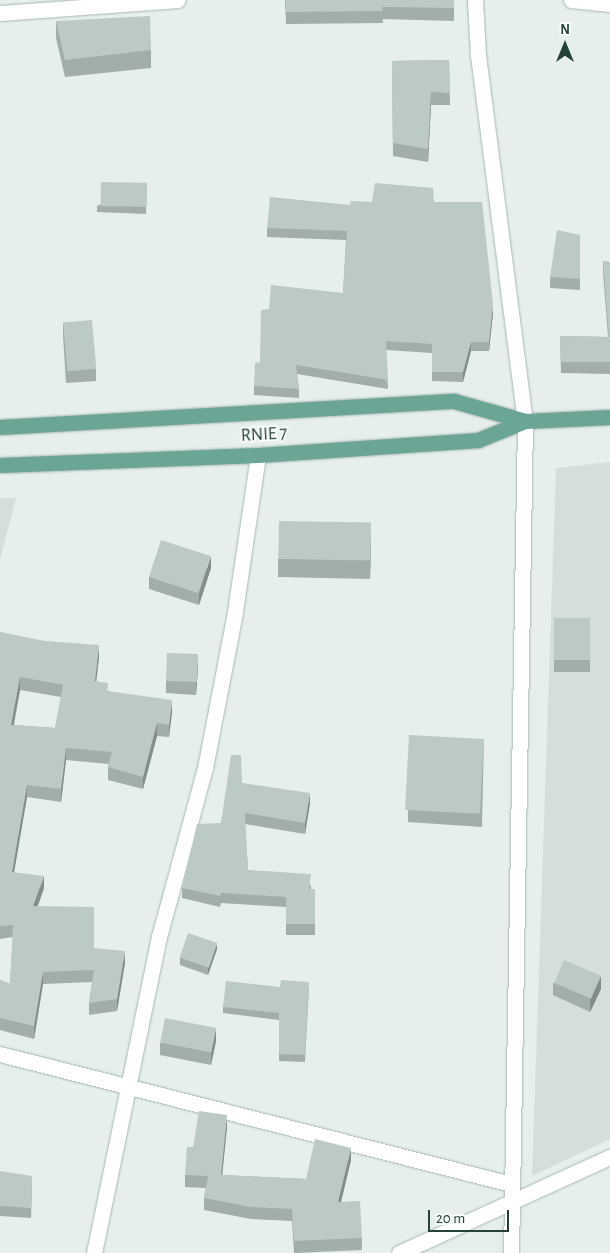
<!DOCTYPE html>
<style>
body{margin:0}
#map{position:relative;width:610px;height:1253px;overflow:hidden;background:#e6efeb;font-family:"Alegreya Sans",sans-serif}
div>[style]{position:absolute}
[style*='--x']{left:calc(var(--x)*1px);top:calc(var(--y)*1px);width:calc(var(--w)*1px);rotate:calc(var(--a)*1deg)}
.built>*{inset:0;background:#d4dfda}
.roads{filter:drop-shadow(0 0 1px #a8b8b2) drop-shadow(0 0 1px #a8b8b2)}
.street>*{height:15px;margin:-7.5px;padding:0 7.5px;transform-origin:7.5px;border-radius:7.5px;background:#fff}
.primary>*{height:15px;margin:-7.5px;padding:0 7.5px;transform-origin:7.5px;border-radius:7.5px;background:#6aa596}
.wall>*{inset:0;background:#a1aea9;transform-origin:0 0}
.shaded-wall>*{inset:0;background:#838d89}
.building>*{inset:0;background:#bbcac4;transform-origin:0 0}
span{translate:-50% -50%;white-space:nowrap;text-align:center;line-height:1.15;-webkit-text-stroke:4px #f7fbf9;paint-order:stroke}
.street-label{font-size:18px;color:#24423a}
.north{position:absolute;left:540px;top:20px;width:50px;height:50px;-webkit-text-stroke:4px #f7fbf9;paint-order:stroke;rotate:0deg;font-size:14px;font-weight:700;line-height:20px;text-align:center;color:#24423a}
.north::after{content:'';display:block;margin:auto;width:18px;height:22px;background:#24423a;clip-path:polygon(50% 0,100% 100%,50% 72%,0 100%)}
.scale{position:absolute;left:428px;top:1210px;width:81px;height:22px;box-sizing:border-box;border:2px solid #24423a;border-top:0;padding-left:6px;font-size:15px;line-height:18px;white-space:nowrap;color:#24423a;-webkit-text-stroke:4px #f7fbf9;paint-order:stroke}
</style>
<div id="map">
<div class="built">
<i style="clip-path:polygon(610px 462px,610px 1139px,532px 1176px,556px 468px)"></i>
<i style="clip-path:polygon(0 498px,16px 498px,0 560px)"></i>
</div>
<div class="roads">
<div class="street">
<i style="--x:475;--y:0;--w:55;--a:86.9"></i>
<i style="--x:478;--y:55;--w:369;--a:82.7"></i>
<i style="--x:525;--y:421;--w:832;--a:90.96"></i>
<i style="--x:571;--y:0;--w:39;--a:6"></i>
<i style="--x:0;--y:13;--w:178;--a:-4.2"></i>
<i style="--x:0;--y:1054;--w:527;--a:14.27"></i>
<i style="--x:94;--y:1253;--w:323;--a:-78.4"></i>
<i style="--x:159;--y:937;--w:175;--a:-74.8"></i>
<i style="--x:205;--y:768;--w:153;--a:-79.1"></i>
<i style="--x:234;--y:618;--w:165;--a:-81.6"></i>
<i style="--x:399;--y:1253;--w:232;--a:-24.5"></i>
</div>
<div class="primary">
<i style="--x:0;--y:427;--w:455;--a:-3.3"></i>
<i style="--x:454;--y:401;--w:74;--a:15.7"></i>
<i style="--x:525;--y:421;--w:85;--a:-2.7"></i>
<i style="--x:0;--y:465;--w:258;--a:-2.2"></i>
<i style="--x:258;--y:455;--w:221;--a:-3.9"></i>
<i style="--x:478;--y:440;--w:51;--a:-22"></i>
</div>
</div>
<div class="wall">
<i style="clip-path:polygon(285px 0,454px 0,454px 21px,383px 19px,383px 23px,286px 24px)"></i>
<i style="clip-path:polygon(56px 21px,151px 50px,151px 68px,65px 77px,56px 38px)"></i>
<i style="clip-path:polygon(449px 60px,450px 105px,431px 105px,428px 162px,393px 156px,392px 61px)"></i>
<i style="clip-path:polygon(147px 183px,146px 214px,97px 212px,97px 206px)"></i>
<i style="clip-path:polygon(372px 202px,434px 202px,493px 313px,489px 351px,471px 351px,463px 382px,432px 381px,432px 353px,386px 350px,388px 389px,297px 374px,299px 389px,299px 398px,254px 395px,254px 386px,260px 362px,269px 309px,343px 293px,346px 240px,267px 237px,267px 228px,350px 205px)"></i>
<i style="clip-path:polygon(580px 235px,580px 290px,550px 288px,550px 277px)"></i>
<i style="clip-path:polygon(603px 261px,610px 262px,610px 374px,561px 373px,560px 336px,608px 337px,603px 272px)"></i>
<i style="clip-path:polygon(63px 322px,96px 369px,96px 381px,66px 383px,63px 335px)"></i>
<i style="clip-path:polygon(371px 541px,370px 579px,278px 577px,278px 559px)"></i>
<i style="clip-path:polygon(211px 568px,199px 605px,149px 589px,149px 577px)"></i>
<i style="left:554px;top:618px;width:36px;height:54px"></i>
<i style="clip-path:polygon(evenodd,0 632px,99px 657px,96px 681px,108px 691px,172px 712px,169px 737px,157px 736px,143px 789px,108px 780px,108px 767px,109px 764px,66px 760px,61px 802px,27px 797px,14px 872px,44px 888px,38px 906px,94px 948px,125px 963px,117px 1011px,89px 1015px,89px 1003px,92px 982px,43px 984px,34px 1039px,0 1030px,0 980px,10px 984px,13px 937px,0 939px,0 632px,20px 690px,61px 697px,55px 728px,14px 725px,20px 690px)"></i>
<i style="clip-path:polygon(198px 667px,196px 695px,166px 693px,166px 681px)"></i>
<i style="clip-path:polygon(484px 739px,482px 827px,408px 822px,408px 810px)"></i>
<i style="clip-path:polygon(242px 783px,310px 803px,305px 834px,245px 824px,248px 870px,311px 885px,311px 889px,315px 889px,315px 935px,286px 935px,286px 907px,221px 903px,220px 907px,182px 898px,182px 888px,221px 823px)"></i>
<i style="clip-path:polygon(217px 949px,208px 975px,180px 965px,180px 958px)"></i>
<i style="clip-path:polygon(553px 983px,601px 989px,590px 1012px,553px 995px)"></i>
<i style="clip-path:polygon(280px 987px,309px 988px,305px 1062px,279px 1061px,279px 1020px,223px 1013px,223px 1007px)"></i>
<i style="clip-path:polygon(216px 1041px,211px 1065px,160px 1055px,160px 1043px)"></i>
<i style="clip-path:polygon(227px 1127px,222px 1175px,306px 1179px,351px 1160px,341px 1202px,362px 1238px,362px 1250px,294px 1253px,292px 1221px,251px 1219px,204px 1210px,204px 1198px,206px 1188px,185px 1187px,185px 1175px,193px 1147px)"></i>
<i style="clip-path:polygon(0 1171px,32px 1186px,31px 1218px,0 1216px)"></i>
</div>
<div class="shaded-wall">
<i style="clip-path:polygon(431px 92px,431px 105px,428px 162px,428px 149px)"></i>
<i style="clip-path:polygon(493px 304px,493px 313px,489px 351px,489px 342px)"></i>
<i style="clip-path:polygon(471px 342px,471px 351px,463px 382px,463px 372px)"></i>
<i style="clip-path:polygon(371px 523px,371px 541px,370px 579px,370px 561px)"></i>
<i style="clip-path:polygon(211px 556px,211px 568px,199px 605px,199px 593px)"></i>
<i style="clip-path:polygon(99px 645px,99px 657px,95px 693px,95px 681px)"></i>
<i style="clip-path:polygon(198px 654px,198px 667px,196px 695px,196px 682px)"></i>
<i style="clip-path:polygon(20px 677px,20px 690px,11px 737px,11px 725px)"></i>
<i style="clip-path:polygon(172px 700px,172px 712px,169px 737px,169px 725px)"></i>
<i style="clip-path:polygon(157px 723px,157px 736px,143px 789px,143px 777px)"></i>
<i style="clip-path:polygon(66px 748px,66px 760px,61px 802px,61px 789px)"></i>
<i style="clip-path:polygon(27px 785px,27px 797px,12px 884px,12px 872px)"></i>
<i style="clip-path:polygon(310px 793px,310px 803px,305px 834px,305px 823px)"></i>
<i style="clip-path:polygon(44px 876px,44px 888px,33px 918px,33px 906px)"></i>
<i style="clip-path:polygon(217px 943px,217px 949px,208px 975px,208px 968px)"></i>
<i style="clip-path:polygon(125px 951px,125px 963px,117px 1011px,117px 999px)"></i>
<i style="clip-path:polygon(43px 972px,43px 984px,34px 1039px,34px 1026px)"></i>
<i style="clip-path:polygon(601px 976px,601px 989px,590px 1012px,590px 999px)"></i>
<i style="clip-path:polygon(216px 1028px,216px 1041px,211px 1065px,211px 1053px)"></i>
<i style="clip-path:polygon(227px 1115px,227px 1127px,221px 1187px,221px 1175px)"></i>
<i style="clip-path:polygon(351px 1148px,351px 1160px,338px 1214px,338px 1202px)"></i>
</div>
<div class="building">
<i style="clip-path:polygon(286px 0,454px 0,454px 8px,382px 7px,383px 11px,286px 12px)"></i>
<i style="clip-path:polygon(150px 16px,151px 50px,65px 60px,56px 21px)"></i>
<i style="clip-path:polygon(449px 60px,450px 93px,431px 92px,428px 149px,393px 143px,392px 61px)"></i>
<i style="left:101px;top:182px;width:46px;height:24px;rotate:1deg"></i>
<i style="clip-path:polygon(375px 183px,433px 188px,434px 202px,482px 202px,493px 304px,489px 342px,471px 342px,463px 372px,432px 372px,432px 344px,386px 341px,388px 380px,296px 365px,299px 389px,254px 386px,255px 363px,260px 362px,261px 310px,269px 309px,271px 285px,343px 293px,347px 231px,267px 228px,270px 197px,350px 205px,351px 201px,372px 202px)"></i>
<i style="clip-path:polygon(557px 230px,580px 235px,580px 279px,550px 277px)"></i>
<i style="clip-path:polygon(603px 261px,610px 262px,610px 362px,561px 362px,560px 336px,609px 337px)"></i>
<i style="left:92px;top:320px;width:49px;height:29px;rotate:85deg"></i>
<i style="left:279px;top:521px;width:92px;height:38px;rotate:1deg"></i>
<i style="left:161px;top:540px;width:52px;height:39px;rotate:18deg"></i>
<i style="left:554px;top:618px;width:36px;height:42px"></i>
<i style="clip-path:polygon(evenodd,0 632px,45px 641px,99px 645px,95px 681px,108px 683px,107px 691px,172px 700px,169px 725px,157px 723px,143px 777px,108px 767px,112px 752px,66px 748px,61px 789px,27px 785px,12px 872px,44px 876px,33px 906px,94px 907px,94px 948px,125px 951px,117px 999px,89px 1003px,94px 970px,43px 972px,34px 1026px,0 1018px,0 980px,10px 984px,13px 925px,0 926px,0 632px,20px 677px,63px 685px,55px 728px,11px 725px,20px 677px)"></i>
<i style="left:167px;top:653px;width:31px;height:28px;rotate:2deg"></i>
<i style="left:409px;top:735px;width:75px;height:75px;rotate:3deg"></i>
<i style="clip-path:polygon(231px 755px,241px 755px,242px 783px,310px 793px,305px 823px,245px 813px,248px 870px,311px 874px,309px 889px,315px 889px,315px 924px,286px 924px,286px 897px,221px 893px,220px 896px,182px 888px,197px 824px,221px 823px)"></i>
<i style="left:188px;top:933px;width:31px;height:26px;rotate:19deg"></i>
<i style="left:564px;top:960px;width:40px;height:25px;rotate:23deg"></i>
<i style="clip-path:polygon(281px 980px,309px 982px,305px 1055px,279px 1054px,279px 1013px,223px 1007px,226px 981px,280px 987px)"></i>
<i style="left:165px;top:1018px;width:52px;height:25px;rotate:11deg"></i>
<i style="clip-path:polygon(199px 1111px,227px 1115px,221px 1175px,306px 1179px,315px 1139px,351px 1148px,338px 1202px,360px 1201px,362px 1238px,294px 1241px,292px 1209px,251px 1207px,204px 1198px,208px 1176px,185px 1175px,187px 1147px,193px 1147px)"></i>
<i style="clip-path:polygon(0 1171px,32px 1176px,31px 1208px,0 1206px)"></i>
</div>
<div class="street-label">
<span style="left:264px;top:435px;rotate:-3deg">RNIE 7</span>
</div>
<div class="north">N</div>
<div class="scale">20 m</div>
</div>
